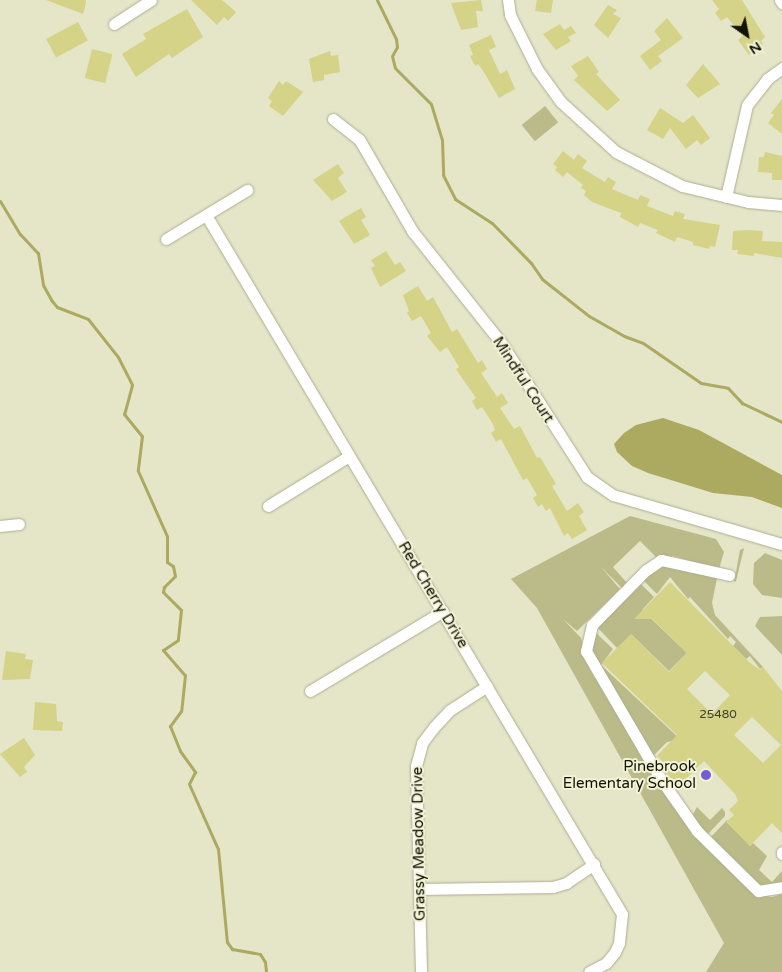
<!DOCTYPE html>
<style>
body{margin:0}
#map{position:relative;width:782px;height:972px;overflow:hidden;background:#e5e5c8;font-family:"Varela Round",sans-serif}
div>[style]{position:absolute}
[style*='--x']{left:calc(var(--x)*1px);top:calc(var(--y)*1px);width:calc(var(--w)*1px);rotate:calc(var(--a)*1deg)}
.green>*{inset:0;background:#bbbb89;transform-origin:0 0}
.water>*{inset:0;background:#acaa60}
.stream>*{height:3px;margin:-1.5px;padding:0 1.5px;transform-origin:1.5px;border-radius:1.5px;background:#acaa60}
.building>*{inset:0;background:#d4d388;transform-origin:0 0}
.roads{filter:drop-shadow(0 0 1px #acad91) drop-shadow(0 0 1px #acad91)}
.minor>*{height:11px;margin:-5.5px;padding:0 5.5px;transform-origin:5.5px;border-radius:5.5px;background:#fff}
.dots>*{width:14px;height:14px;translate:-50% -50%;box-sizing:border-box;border:2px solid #f2f3d5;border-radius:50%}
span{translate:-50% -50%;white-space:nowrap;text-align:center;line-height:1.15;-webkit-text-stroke:4px #f2f3d5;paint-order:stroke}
.number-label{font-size:12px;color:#424228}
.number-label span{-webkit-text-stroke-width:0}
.street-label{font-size:15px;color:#121208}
.poi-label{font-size:15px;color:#121208}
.right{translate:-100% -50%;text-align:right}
.north{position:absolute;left:722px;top:10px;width:50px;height:50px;-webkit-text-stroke:4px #f2f3d5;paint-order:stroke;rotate:147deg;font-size:14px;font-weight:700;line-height:20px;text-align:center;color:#121208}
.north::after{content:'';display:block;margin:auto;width:18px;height:22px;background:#121208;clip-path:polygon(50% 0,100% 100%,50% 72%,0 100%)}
</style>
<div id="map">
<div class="green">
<i style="left:545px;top:106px;width:21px;height:30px;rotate:51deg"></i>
<i style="clip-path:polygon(630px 516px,716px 539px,724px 552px,719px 569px,673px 556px,657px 558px,640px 541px,613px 567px,627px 583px,622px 588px,601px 567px,620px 589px,577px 631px,563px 619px,581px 638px,590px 670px,692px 834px,753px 894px,772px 897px,782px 894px,782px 972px,706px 972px,724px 943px,537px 608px,511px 579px)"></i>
<i style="clip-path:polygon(744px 548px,736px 581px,734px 582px,740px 550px)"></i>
<i style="clip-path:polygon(765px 553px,782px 560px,782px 598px,762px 595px,753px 584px,754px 563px)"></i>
<i style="clip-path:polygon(662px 566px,717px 578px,712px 603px,715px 615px,763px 667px,760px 669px,750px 656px,746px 659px,733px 646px,736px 642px,730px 636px,728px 639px,690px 597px,688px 599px,670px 577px,657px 594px,643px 580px)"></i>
<i style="clip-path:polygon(640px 583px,654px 597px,642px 610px,687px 653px,669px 671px,632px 635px,617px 648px,597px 627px)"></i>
<i style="clip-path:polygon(782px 616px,782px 655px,755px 626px,760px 617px)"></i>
<i style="clip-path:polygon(594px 631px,613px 649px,601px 665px,681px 740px,667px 742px,653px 756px,591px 649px)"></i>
<i style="clip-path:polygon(697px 807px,710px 820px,722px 808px,725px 812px,725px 816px,707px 835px,691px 818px)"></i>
<i style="clip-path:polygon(727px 820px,750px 846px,753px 843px,767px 856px,759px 870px,772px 882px,782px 871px,782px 884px,762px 889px,709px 839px)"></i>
</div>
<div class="water">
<i style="clip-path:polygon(663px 418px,699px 430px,782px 475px,782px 508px,752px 497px,713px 493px,648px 473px,632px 466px,617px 452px,614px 444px,624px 433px,636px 425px)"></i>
</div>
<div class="stream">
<i style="--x:377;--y:0;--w:43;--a:64"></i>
<i style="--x:396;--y:39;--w:8;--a:83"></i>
<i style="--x:397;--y:47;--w:10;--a:119"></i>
<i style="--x:392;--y:56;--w:12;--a:76"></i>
<i style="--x:395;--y:68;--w:51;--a:45"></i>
<i style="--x:431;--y:104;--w:38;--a:73"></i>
<i style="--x:442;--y:140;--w:35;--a:88"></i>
<i style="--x:443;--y:175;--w:27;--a:63"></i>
<i style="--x:455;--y:199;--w:44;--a:33"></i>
<i style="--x:492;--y:223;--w:56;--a:45.7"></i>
<i style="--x:531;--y:263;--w:19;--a:55"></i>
<i style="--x:542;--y:279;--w:60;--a:38.2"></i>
<i style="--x:589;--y:316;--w:40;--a:29.7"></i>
<i style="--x:624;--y:336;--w:20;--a:20"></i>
<i style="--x:643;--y:343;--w:70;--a:34.6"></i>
<i style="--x:701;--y:383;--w:27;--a:10"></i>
<i style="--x:728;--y:388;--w:21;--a:47"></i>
<i style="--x:742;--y:403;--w:44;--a:25.4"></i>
<i style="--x:0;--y:201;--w:39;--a:59"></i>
<i style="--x:20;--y:234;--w:26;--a:47"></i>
<i style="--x:38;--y:253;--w:32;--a:81"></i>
<i style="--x:43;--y:285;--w:18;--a:61"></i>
<i style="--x:52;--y:301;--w:8;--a:50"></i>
<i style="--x:57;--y:307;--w:33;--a:21"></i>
<i style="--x:88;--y:319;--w:48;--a:51.7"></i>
<i style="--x:118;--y:357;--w:31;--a:63"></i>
<i style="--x:132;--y:385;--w:30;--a:105"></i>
<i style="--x:124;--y:414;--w:28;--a:51"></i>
<i style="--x:142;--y:436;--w:35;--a:97"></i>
<i style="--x:138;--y:471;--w:71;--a:66"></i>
<i style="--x:167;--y:536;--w:26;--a:90"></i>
<i style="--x:167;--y:562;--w:7;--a:34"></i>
<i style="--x:173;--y:566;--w:10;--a:79"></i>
<i style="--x:175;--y:576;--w:16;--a:135"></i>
<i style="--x:164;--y:587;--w:5;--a:101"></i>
<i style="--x:163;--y:592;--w:25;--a:45"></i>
<i style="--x:181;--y:610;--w:30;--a:96"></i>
<i style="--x:178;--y:640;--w:18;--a:146"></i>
<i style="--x:163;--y:650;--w:33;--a:49"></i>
<i style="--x:185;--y:675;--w:36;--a:96"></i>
<i style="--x:181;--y:711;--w:19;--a:126"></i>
<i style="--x:170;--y:726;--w:27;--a:68"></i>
<i style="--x:180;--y:751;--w:26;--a:54"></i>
<i style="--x:195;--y:772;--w:13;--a:117"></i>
<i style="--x:189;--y:784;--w:71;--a:66"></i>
<i style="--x:218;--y:849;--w:93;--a:84.5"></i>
<i style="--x:227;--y:942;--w:9;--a:54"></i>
<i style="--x:232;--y:949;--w:28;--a:10"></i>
<i style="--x:260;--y:954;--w:9;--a:58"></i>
<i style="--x:265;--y:962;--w:10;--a:84"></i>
</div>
<div class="building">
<i style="clip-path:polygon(46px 0,86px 0,86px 3px,83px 14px)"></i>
<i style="clip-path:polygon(191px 0,222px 0,236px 12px,228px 21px,224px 17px,217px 25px)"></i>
<i style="clip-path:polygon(481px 0,483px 11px,476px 11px,478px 27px,461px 30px,451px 3px)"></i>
<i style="clip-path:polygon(537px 0,553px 0,551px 13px,535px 11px)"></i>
<i style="clip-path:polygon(712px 0,742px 0,765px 37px,761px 41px,763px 44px,749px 55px,738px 40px,743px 36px,727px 17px,721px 21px,715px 13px,719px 9px)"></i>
<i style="clip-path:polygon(608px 5px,617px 10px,613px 14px,621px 18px,608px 38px,594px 25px)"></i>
<i style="clip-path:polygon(187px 9px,203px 37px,172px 58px,169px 54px,136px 77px,122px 54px,146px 39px,143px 34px)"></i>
<i style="clip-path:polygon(667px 18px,683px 38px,658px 56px,662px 61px,650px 70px,640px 56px,661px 40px,654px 31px)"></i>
<i style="left:78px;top:22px;width:21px;height:36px;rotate:62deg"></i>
<i style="clip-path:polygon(560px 24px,564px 30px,571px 26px,576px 33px,568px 37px,571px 41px,556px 50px,543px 34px)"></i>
<i style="clip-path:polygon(491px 35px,496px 47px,489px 50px,500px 74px,507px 70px,515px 89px,499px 98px,482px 69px,478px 64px,475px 66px,470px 56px,473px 55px,469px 45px)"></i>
<i style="left:92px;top:49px;width:21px;height:30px;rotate:14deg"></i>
<i style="clip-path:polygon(330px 51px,331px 56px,338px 55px,340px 72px,324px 75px,324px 80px,313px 82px,309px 59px)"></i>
<i style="clip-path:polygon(588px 56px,599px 72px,596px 74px,620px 100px,607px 111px,574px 80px,578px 76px,571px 66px)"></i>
<i style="clip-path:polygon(703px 64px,720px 84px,698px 98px,686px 85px)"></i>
<i style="clip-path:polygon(279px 81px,283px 85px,286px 81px,303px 92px,283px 116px,269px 106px,272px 101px,268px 98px)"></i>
<i style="clip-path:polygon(782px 99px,782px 134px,768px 123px,774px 115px,771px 113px)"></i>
<i style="clip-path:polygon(660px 108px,683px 123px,693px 115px,710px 138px,701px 145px,697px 140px,686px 149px,670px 128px,663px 139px,647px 130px)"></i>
<i style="clip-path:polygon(563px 151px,574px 160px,578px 154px,587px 161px,582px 168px,605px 182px,608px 177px,616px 182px,612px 189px,638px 200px,640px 195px,650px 199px,647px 206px,673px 216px,675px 211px,685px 214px,683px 219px,720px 225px,715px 247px,710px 246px,709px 249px,693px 245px,693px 242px,677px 237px,675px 242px,656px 233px,658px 230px,640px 223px,638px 227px,620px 217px,621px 213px,592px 202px,584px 195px,586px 191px,581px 188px,583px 185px,567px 172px,563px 177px,555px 170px,557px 167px,553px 164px)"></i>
<i style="clip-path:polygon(765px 152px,782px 156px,782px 180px,772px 180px,772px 173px,758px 172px,759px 157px,764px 157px)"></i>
<i style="clip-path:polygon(338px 164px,344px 173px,338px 178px,347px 192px,332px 201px,313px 180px)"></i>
<i style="clip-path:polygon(361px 208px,366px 217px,361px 220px,370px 235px,354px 244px,339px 221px)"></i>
<i style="clip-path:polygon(749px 230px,763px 231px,762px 241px,782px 242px,782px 258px,754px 253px,754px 256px,737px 254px,738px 250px,732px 250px,733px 231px)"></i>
<i style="clip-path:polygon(386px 251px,395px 265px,400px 262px,406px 271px,380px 287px,371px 268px,375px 266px,371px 260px)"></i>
<i style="clip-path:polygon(418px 286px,427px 301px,433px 297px,452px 332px,457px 329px,478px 363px,482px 360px,487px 369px,481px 373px,497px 397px,502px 393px,508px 403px,500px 408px,514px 429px,520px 426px,537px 458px,540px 457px,556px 484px,552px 486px,567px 511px,578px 503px,584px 512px,579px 516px,587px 530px,572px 539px,568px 533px,564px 536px,550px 508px,546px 511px,542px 504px,538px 507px,533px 498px,537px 495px,527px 478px,523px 480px,501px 439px,496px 442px,491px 433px,495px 430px,493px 424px,482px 407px,477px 410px,472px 401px,476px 398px,456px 369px,459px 367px,447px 347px,440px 352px,427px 336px,431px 333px,421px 316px,412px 321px,407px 313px,409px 311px,403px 295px)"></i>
<i style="clip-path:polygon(evenodd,670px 582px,749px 662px,760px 670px,763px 667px,782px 691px,782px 833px,772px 823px,750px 846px,726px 822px,734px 815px,729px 810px,738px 801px,735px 794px,704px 761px,677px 787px,665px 771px,668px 767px,657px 756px,677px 735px,602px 663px,631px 634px,669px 672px,687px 653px,652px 619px,634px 619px,670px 582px,705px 671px,730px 695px,712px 714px,687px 689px,705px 671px,670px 582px,752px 717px,781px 745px,763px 763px,734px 735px,752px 717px)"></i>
<i style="clip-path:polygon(6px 651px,26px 654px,25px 659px,33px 660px,30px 679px,2px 680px)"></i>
<i style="clip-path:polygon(35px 702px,56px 704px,57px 721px,63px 722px,62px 731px,33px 730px)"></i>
<i style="clip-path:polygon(24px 738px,35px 755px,24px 767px,27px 772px,20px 777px,0 754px)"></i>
</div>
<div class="roads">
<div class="minor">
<i style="--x:508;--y:0;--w:15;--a:82"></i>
<i style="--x:510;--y:15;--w:60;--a:63.4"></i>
<i style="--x:537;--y:69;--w:41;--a:54"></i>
<i style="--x:561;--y:102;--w:74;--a:42.3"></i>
<i style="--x:616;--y:152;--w:74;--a:27.3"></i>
<i style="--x:682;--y:186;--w:68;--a:13.6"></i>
<i style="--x:748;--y:202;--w:34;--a:5"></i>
<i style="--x:780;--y:0;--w:4;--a:56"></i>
<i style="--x:114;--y:24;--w:44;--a:-33"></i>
<i style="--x:333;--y:119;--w:33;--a:38"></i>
<i style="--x:359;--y:139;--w:108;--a:59.9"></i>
<i style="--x:413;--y:232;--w:143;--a:51.5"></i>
<i style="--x:502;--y:344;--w:158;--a:57.4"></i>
<i style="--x:587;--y:477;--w:32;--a:35"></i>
<i style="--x:613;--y:495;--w:176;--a:16.2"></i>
<i style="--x:726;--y:197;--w:94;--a:-77.1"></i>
<i style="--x:747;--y:105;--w:33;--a:-52"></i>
<i style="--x:767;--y:79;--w:19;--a:-36"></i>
<i style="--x:206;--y:215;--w:813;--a:59.24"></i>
<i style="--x:622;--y:914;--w:29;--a:96"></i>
<i style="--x:619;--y:943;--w:10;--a:114"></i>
<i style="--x:615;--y:952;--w:14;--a:129"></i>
<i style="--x:606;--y:963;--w:19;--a:152"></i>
<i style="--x:166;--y:239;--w:95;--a:-31.2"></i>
<i style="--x:268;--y:506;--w:95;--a:-31.7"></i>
<i style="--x:0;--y:526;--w:19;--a:-6"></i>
<i style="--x:729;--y:575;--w:70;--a:-167.6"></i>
<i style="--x:661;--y:560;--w:18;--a:146"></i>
<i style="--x:646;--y:570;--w:77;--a:134.5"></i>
<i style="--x:592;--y:625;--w:27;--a:103"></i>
<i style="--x:586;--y:651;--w:151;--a:59.7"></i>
<i style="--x:662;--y:781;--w:61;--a:55"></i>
<i style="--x:697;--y:831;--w:86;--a:44.5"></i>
<i style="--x:758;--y:891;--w:24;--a:-9"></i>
<i style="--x:310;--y:691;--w:155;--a:-31"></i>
<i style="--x:782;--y:852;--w:2;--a:90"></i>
<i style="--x:419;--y:889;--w:134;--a:-0.9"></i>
<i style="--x:553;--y:887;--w:14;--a:-17"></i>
<i style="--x:566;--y:883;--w:34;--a:-34"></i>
<i style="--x:421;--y:972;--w:206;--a:-91.4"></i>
<i style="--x:416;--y:766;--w:24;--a:-75"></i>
<i style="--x:422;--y:743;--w:20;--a:-53"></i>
<i style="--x:434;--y:727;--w:23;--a:-47"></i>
<i style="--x:450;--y:710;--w:44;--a:-33"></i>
</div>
</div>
<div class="dots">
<i style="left:706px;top:775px;background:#735dd7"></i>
</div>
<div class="number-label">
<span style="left:718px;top:715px">25480</span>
</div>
<div class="street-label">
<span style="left:523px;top:380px;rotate:57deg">Mindful Court</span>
<span style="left:433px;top:595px;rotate:59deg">Red Cherry Drive</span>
<span style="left:419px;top:844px;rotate:-91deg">Grassy Meadow Drive</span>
</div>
<div class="poi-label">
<span class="right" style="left:696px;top:775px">Pinebrook<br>Elementary School</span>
</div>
<div class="north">N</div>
</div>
